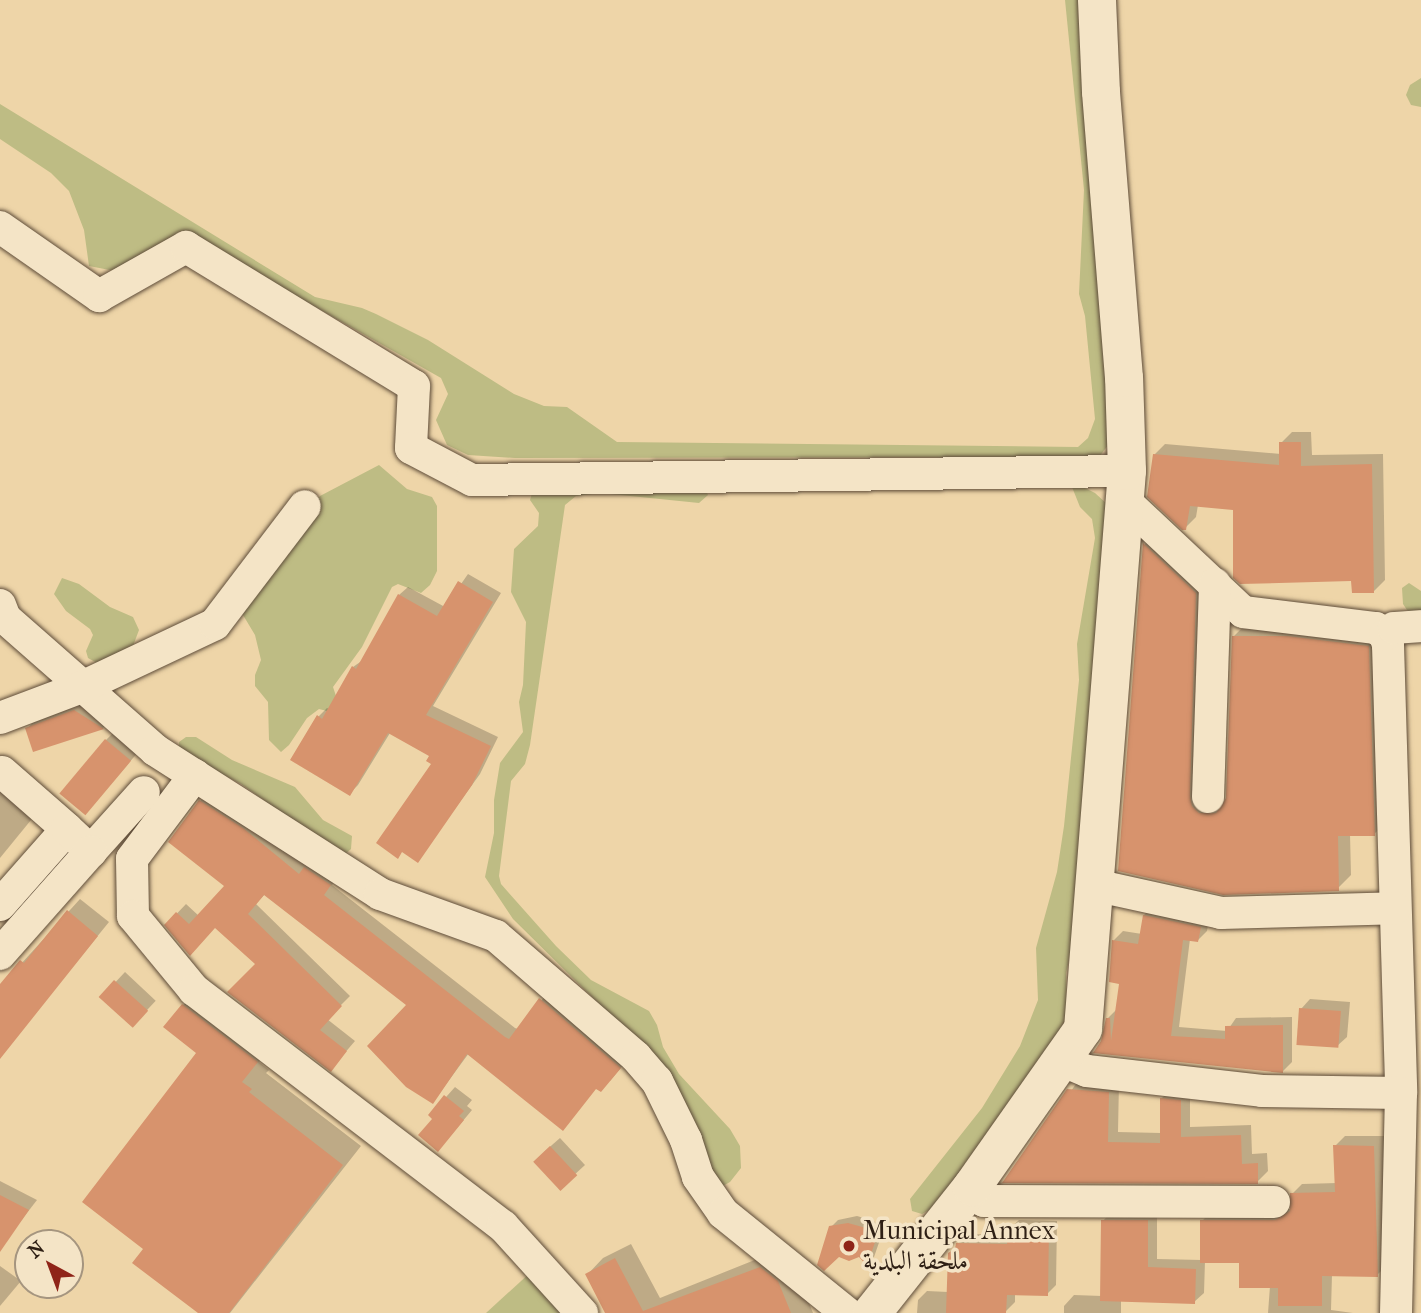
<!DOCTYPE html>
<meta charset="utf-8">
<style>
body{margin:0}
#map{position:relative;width:1421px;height:1313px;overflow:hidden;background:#eed5a8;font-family:"IM FELL French Canon",Amiri,serif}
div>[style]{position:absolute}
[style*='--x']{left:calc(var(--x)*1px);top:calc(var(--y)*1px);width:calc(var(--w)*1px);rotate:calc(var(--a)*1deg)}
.green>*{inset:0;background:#bebc84}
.shadow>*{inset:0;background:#0003;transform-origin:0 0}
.building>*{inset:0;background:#d7936d;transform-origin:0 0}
.roads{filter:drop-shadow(0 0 2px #5e4c39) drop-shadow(0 0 2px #5e4c39)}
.street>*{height:32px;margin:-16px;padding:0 16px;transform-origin:16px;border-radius:16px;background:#f4e4c6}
.secondary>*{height:38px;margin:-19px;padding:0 19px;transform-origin:19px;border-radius:19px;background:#f4e4c6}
.dots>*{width:19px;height:19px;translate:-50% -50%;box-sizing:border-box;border:4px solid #f4e4c6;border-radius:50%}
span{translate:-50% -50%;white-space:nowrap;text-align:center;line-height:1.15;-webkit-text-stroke:7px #f4e4c6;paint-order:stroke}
.poi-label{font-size:26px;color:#2e1f14}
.left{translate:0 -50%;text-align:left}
.north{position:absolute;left:14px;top:1229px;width:70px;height:70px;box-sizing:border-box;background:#f4e4c6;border:2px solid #a5957f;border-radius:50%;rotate:319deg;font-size:19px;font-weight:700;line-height:28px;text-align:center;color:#2e1f14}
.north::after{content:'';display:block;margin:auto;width:24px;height:32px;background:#8f2418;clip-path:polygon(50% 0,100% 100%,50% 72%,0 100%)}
</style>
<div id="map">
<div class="green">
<i style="clip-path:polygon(1065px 0,1083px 0,1112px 440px,1099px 457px,515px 458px,468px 455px,447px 445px,436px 420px,448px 394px,441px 378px,190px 236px,120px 272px,89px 266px,84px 230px,69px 191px,51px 173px,0 139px,0 104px,315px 297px,362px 308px,376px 314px,428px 340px,514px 394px,544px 406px,567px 407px,617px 442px,1078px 447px,1088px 438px,1095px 419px,1085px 316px,1079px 294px,1084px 190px)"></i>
<i style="clip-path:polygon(1421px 78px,1421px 107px,1411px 105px,1406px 95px,1410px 85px)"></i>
<i style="clip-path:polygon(379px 465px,407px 489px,432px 497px,437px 506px,437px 571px,430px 585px,421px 593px,398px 584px,392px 587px,362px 647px,333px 687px,339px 705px,331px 712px,319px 709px,307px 718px,289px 745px,281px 752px,269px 740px,268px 702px,255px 686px,255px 675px,261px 660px,255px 635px,240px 610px,320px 496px)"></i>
<i style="clip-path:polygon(1079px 485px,1095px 493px,1107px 504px,1072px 948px,1066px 973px,1067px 1016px,1063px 1037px,966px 1162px,938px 1205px,922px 1214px,912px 1211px,910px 1199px,982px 1108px,1020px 1046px,1038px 1000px,1036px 948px,1057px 872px,1064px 826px,1079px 680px,1077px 644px,1095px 538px,1092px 519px,1080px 507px,1072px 487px)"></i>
<i style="clip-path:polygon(704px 486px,708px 495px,699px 503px,601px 493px,576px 496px,565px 505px,530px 745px,525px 764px,511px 781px,499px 876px,501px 884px,556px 946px,591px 980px,649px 1011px,657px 1025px,663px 1047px,679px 1074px,730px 1129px,740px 1146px,741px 1168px,730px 1182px,719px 1188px,693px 1118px,666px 1070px,513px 919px,485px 877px,494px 833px,494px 800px,500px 763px,523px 732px,519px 702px,523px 685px,526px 622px,511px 592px,514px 549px,538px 526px,539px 513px,530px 500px,533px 490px)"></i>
<i style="clip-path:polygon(62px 578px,79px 584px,110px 607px,133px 617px,139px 630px,130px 654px,97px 663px,88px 658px,86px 651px,93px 635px,90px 629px,66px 611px,54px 594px)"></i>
<i style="clip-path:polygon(1409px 583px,1421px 591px,1421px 616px,1407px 610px,1403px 604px,1402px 588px)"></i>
<i style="clip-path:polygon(186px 737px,196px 737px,232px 760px,295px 787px,323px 820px,352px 836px,351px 849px,343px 856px,241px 784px,179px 752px,179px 742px)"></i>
<i style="clip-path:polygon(532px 1271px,570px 1313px,486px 1313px)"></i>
</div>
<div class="shadow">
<i style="clip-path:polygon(1292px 432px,1311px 432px,1312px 455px,1383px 454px,1385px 580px,1374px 591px,1234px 509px,1198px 505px,1196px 517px,1185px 528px,1154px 455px,1165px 444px,1281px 454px,1281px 443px)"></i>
<i style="clip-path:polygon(1157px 532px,1208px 580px,1212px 801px,1226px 801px,1233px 637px,1246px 624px,1381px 634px,1387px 822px,1374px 834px,1350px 834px,1351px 875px,1339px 887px,1120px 870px,1145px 544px)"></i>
<i style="clip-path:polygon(468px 574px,501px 593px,433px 706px,498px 737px,480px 774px,417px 861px,434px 763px,431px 755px,390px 733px,358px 785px,349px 794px,318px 717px,327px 708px,330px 710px,353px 667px,363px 660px,399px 595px,408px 587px,445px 607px)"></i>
<i style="clip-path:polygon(85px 701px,112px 719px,103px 728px,34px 750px,27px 729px,36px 719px)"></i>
<i style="clip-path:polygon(115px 731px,139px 751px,94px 804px,106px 740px)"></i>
<i style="clip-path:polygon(0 777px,40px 809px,0 858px)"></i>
<i style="clip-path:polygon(210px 792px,339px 875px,332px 885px,515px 1028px,518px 1029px,550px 990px,629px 1058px,610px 1081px,469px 1053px,433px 1102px,408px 1005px,265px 894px,256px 904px,350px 996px,327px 1019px,355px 1041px,331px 1069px,257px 964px,215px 926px,166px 925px,186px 904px,199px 916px,226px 886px,200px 801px)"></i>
<i style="clip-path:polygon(80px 899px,109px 922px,2px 1054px,0 987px)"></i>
<i style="clip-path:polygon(1153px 906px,1209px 919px,1207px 931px,1198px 940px,1190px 939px,1179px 1027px,1227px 1031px,1236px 1018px,1292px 1017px,1292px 1062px,1283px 1071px,1103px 1042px,1107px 1019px,1117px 1009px,1121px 982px,1114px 940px,1123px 931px,1142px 934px,1144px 915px)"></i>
<i style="left:125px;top:972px;width:42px;height:35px;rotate:43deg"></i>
<i style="clip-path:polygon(202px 987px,275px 1043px,259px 1062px,269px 1070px,266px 1073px,361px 1146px,230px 1313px,200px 1313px,145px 1248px,199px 1053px,183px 1005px)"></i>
<i style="clip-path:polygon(1310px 999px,1350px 1002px,1347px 1037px,1337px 1046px,1301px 1009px)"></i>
<i style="clip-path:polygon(1079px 1080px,1119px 1082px,1118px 1132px,1161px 1133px,1161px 1099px,1172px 1088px,1190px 1090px,1190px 1127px,1251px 1125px,1252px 1154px,1267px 1153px,1268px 1171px,1257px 1182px,1005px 1181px)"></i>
<i style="clip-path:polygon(455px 1087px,472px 1100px,467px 1106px,472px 1110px,447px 1140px,430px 1115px)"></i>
<i style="clip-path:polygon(1345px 1136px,1384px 1136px,1387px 1265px,1377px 1275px,1332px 1275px,1331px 1310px,1353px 1313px,1268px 1313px,1270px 1286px,1241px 1261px,1205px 1261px,1204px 1293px,1194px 1302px,1121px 1300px,1121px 1313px,1064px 1313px,1064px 1306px,1074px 1295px,1102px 1296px,1103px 1221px,1112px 1211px,1157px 1211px,1157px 1259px,1202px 1260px,1202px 1221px,1212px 1211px,1292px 1209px,1292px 1194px,1302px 1184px,1337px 1183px,1335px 1146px)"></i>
<i style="clip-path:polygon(560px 1138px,585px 1165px,560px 1188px,544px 1152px)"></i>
<i style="clip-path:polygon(0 1181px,37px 1200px,13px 1231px,0 1225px)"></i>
<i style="clip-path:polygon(857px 1216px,874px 1221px,883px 1231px,874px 1257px,867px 1264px,859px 1255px,839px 1255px,831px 1227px,838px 1220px)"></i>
<i style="clip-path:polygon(1019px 1220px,1057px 1221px,1056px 1285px,1047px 1294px,1015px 1293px,1015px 1302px,1004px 1313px,917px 1313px,918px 1300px,927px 1291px,948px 1292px,949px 1254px,967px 1234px,1009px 1235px,1009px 1229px)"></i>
<i style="clip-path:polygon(631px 1244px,660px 1298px,777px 1251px,794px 1265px,813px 1313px,607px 1313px,587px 1275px,603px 1258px)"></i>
<i style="clip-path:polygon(0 1266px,21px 1281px,0 1306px)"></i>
</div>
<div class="building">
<i style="clip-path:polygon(1279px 442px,1301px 442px,1301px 466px,1372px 464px,1374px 593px,1352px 593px,1351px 581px,1240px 584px,1233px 578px,1233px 510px,1190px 506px,1186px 530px,1182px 530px,1147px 497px,1153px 454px,1279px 465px)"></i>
<i style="clip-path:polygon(1143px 543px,1196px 593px,1190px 796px,1192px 806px,1199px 813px,1216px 813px,1226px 798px,1232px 636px,1287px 636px,1369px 646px,1375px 836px,1338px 836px,1339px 891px,1223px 895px,1118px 871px)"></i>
<i style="clip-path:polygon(458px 581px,493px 602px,426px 715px,491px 746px,472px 785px,418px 863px,402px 852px,398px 859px,376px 843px,431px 764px,426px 761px,429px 756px,388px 733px,350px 796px,290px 760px,317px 715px,322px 719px,352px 666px,356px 669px,398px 594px,437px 616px)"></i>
<i style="clip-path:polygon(74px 710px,104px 729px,33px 752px,25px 728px)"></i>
<i style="left:105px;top:739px;width:34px;height:71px;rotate:40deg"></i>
<i style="clip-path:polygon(199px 800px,243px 828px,299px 874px,304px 867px,331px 885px,324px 895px,505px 1037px,509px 1039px,539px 998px,621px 1068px,601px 1092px,596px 1089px,563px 1131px,467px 1054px,433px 1104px,406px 1087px,367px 1046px,406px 1005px,264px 895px,248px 914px,342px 1006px,320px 1030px,347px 1051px,331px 1072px,227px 992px,255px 964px,215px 928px,190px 956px,164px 925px,176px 912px,189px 924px,224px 886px,168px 842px)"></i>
<i style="clip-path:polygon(67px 910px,98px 936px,0 1059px,0 984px,20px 960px,24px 963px)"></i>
<i style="clip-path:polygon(1143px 915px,1201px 927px,1198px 942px,1183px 940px,1171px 1036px,1225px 1039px,1225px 1026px,1283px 1025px,1283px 1073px,1093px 1053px,1101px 1041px,1106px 1018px,1110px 1018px,1111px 1041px,1119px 984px,1109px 982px,1112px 940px,1138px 944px)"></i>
<i style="left:114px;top:980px;width:46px;height:23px;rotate:42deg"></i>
<i style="clip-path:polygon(182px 1004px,258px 1062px,242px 1082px,252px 1089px,249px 1092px,343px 1165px,229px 1313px,198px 1313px,132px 1263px,143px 1249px,82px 1202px,196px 1053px,163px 1027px)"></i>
<i style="left:1299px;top:1008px;width:42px;height:37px;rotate:4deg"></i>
<i style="clip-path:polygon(1067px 1089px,1109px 1092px,1108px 1142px,1160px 1143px,1160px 1098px,1181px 1100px,1181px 1137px,1241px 1135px,1242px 1164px,1258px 1163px,1258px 1184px,1002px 1183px)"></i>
<i style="clip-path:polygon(444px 1095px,464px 1111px,459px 1116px,464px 1120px,438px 1152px,418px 1135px,432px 1119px,428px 1115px)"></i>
<i style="clip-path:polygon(1333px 1145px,1374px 1146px,1378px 1277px,1322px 1276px,1322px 1306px,1278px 1306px,1278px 1288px,1239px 1288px,1239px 1263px,1200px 1263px,1200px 1220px,1275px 1220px,1290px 1211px,1290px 1193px,1335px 1192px)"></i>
<i style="left:550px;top:1146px;width:40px;height:23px;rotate:47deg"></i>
<i style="clip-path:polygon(0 1195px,29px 1210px,0 1252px)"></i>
<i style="clip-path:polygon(1101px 1220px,1148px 1220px,1148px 1267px,1196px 1269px,1195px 1304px,1100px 1301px)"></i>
<i style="clip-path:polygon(848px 1223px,866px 1228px,876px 1239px,867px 1266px,859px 1257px,849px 1261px,839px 1257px,824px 1271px,817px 1265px,829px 1226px)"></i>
<i style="clip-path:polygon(1008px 1229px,1049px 1229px,1048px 1296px,1007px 1295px,1006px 1313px,946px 1313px,948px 1253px,955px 1249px,956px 1243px,1007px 1244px)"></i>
<i style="clip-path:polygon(615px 1258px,643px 1311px,760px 1267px,778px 1281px,791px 1313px,605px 1313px,585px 1274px)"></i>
</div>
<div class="roads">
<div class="street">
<i style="--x:0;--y:227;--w:121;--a:34.9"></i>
<i style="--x:99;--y:296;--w:100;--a:-29.4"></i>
<i style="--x:186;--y:247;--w:267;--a:31.4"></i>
<i style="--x:414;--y:386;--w:62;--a:92.8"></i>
<i style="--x:411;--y:448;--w:69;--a:27.7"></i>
<i style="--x:472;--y:480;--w:655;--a:-0.79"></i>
<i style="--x:1125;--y:501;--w:162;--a:43.2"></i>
<i style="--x:1243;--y:612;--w:134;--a:6.9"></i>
<i style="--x:1376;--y:628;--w:11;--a:38"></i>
<i style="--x:1385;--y:635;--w:10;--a:73"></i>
<i style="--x:1388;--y:645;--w:448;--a:88.3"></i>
<i style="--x:1401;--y:1093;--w:220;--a:91.3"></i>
<i style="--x:0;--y:605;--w:14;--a:69"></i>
<i style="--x:5;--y:618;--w:200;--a:41.3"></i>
<i style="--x:155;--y:750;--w:267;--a:32.6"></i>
<i style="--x:380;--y:894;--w:123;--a:19.9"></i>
<i style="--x:496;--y:936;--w:185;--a:40.8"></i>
<i style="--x:636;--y:1057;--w:32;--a:49"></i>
<i style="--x:657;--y:1081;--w:66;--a:63.8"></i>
<i style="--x:686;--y:1140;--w:39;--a:72"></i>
<i style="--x:698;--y:1177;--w:44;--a:55.2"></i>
<i style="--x:723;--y:1213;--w:159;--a:38.9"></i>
<i style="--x:1385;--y:635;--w:11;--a:-38"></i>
<i style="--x:1394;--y:628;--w:27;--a:-4"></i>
<i style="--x:0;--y:718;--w:88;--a:-20.7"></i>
<i style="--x:82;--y:687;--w:147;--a:-25.3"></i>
<i style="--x:215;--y:624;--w:148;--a:-52.7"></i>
<i style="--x:2;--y:772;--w:86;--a:41.2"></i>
<i style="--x:195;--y:775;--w:105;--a:126.9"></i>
<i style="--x:132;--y:859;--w:57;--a:89"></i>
<i style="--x:133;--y:916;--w:96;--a:50.5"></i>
<i style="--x:194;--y:990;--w:389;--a:37.4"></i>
<i style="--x:503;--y:1226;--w:118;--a:47.8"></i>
<i style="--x:1208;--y:797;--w:213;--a:-88.1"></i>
<i style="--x:1094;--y:885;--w:130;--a:12.4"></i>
<i style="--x:1221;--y:913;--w:174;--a:-1.6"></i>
<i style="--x:0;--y:905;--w:101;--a:-48.6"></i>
<i style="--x:67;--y:829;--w:33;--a:43"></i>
<i style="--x:91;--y:851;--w:79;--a:-48.1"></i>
<i style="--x:0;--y:954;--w:137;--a:-48.5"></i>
<i style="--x:1061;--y:1060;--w:28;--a:23"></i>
<i style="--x:1087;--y:1071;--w:176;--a:6.5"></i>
<i style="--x:1262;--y:1091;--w:139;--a:0.8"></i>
<i style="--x:969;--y:1192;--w:17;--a:31"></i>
<i style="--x:984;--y:1201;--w:290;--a:0.2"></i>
</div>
<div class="secondary">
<i style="--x:872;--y:1313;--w:161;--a:-51.6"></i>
<i style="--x:972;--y:1187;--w:193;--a:-54.9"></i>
<i style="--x:1083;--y:1029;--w:560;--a:-85.49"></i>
<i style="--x:1127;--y:471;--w:93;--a:-91.8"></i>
<i style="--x:1124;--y:378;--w:287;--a:-94.6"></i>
<i style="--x:1101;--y:92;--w:92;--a:-92.5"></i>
</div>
</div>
<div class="dots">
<i style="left:849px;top:1246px;background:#8f2418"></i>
</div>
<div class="poi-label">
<span class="left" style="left:863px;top:1246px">Municipal Annex<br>ملحقة البلدية</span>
</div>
<div class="north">N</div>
</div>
